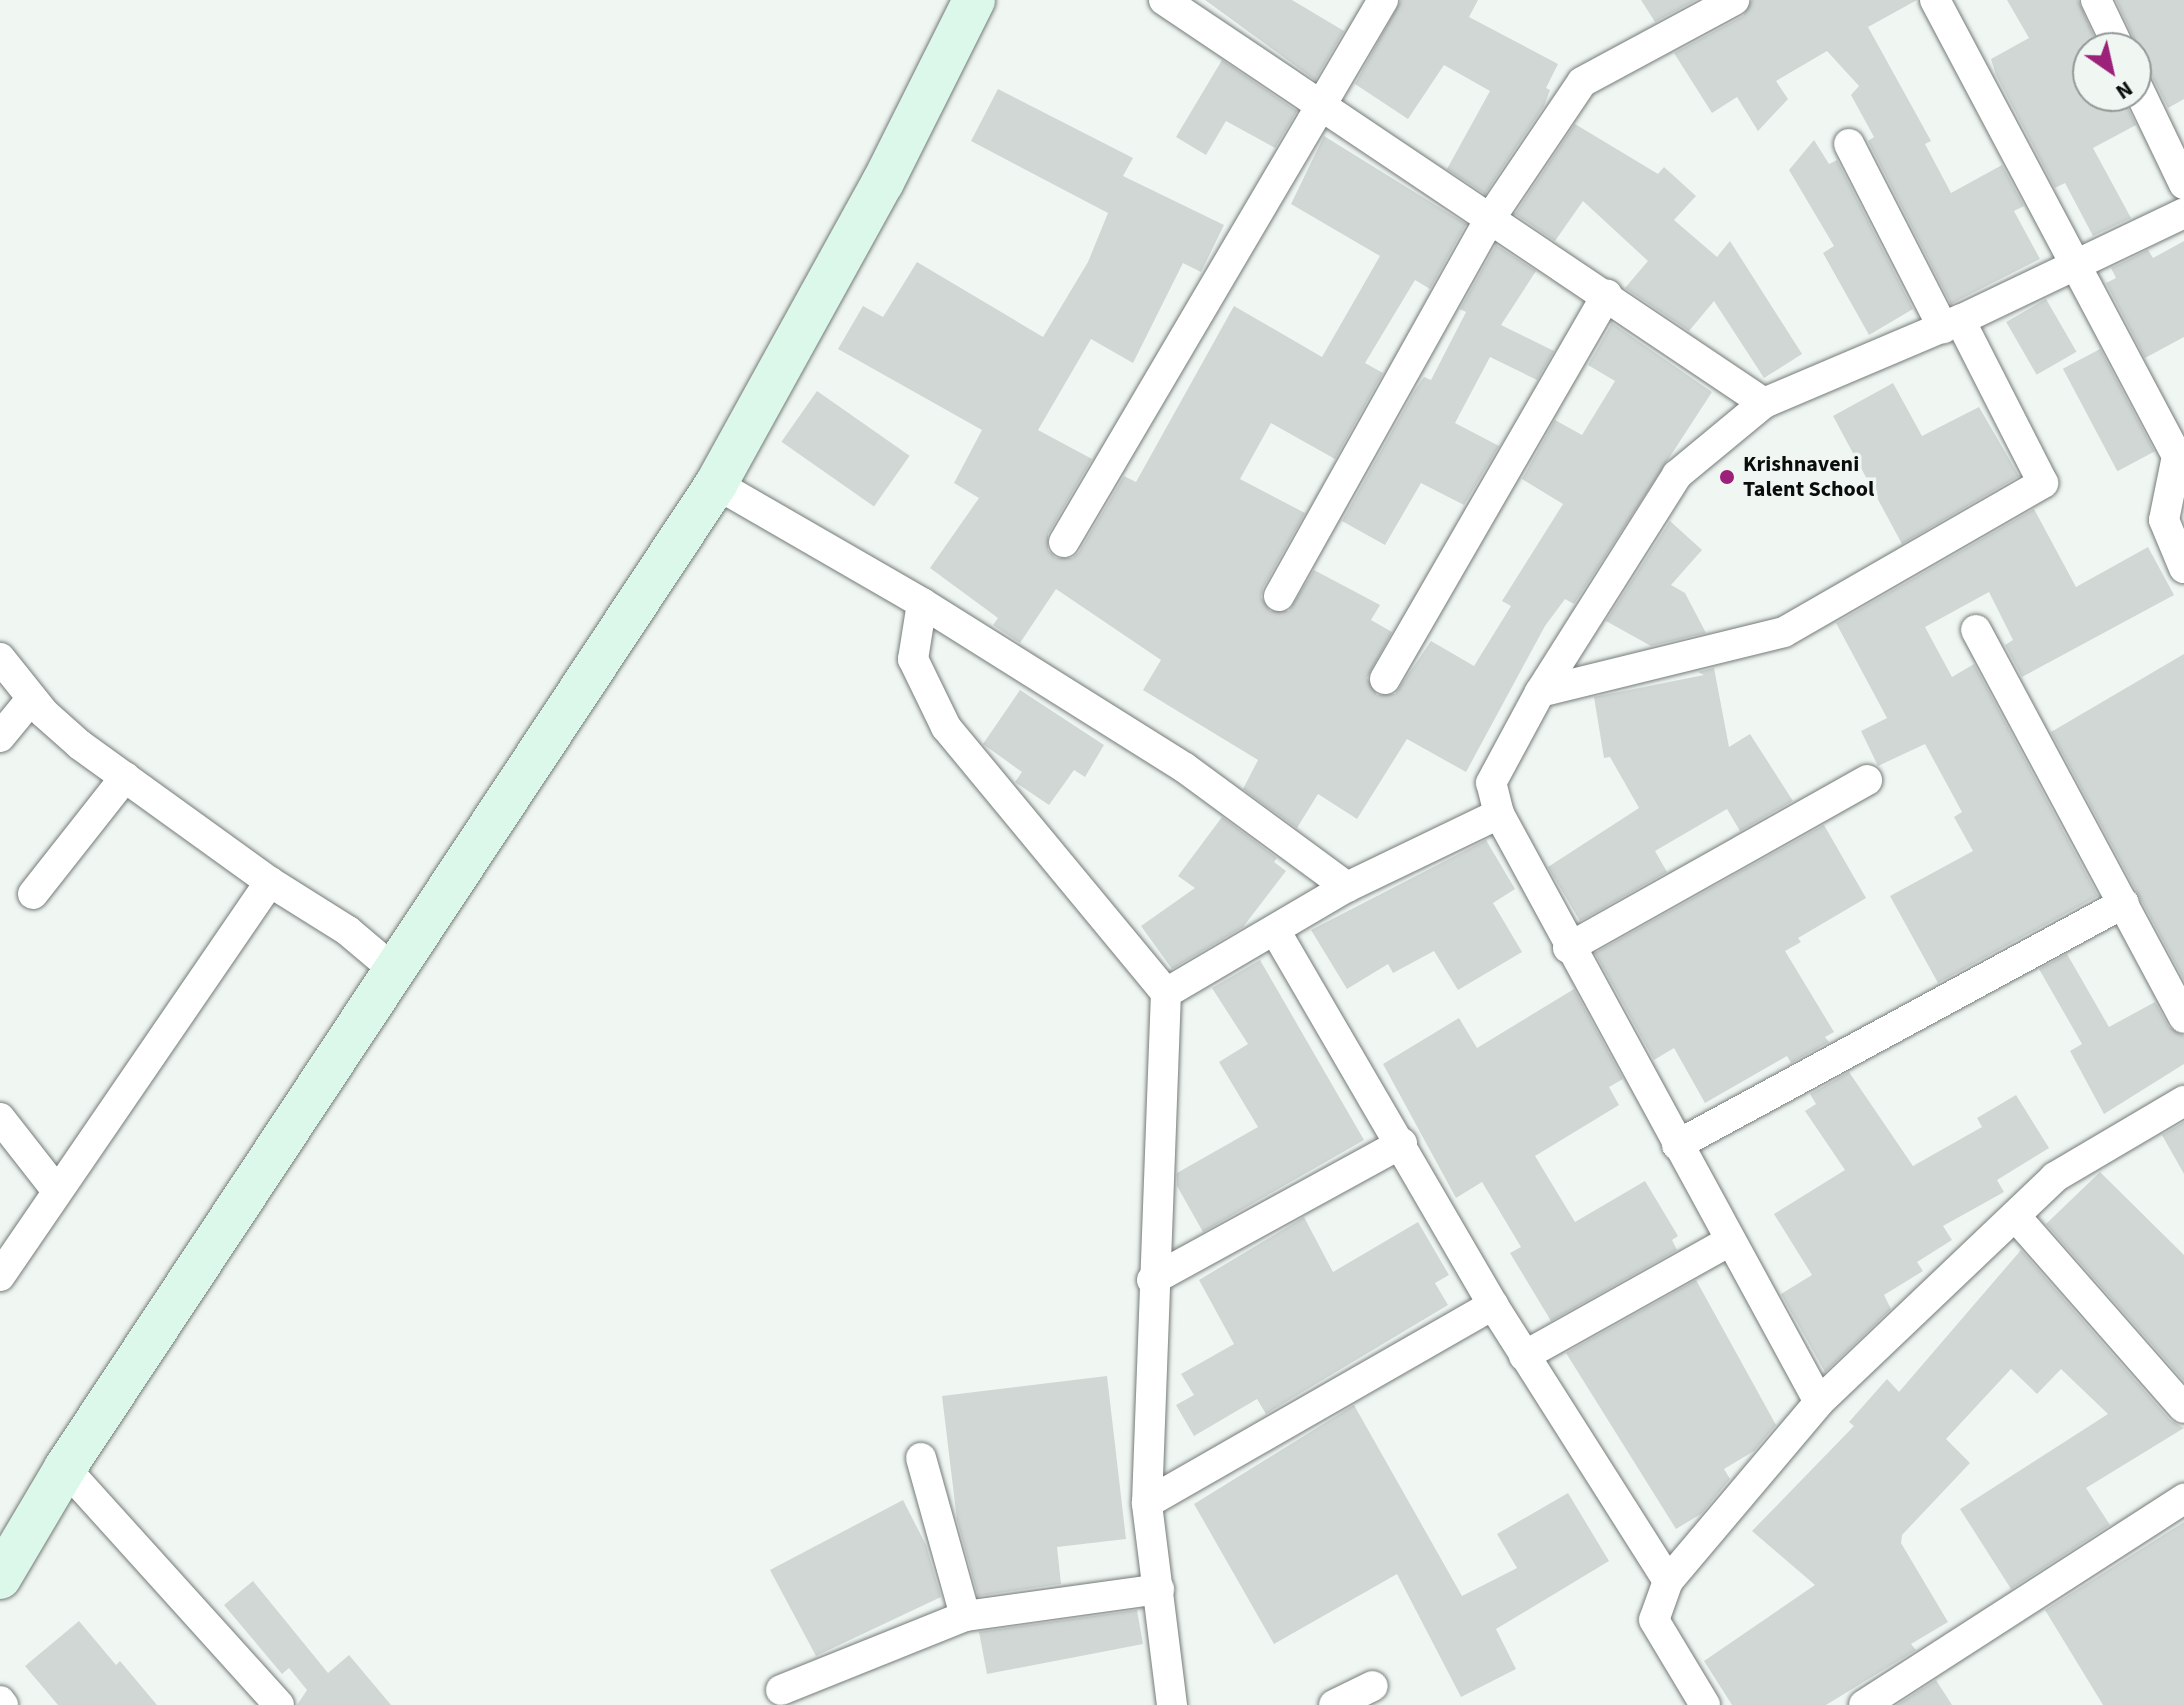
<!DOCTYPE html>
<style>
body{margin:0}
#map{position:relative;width:2184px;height:1705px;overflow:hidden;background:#f0f7f3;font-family:"Source Sans 3",sans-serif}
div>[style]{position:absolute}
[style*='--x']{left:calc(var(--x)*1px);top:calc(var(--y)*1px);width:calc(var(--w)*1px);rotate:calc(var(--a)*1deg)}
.building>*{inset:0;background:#d1d7d4;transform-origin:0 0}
.roads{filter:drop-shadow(0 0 2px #757b78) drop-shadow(0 0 2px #757b78)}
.street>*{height:30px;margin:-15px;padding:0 15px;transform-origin:15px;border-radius:15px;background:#fff}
.secondary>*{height:42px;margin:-21px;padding:0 21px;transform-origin:21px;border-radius:21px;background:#dbf8ea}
.dots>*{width:22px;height:22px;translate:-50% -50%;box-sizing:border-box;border:4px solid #f0f7f3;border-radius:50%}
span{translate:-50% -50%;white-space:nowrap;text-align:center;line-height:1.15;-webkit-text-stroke:7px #f0f7f3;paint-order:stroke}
.poi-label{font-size:22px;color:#0b0d0c;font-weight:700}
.left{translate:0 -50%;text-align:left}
.north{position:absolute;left:2072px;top:32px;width:80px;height:80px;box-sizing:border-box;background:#f0f7f3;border:2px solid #949997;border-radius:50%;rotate:146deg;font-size:22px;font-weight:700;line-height:32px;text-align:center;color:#0b0d0c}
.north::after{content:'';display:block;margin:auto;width:28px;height:36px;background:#9b2179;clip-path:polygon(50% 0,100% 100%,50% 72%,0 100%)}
</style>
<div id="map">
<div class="building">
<i style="clip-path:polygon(1205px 0,1292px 0,1344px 31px,1315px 80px)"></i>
<i style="clip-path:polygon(1401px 0,1478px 0,1469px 17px,1558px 64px,1546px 88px,1550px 90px,1544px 106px,1485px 194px,1447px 169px,1490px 91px,1444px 65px,1408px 119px,1355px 84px)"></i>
<i style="clip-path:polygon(1641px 0,1696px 0,1655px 22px)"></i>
<i style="clip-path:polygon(1752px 0,1917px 0,1868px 27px,1931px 141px,1925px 144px,1951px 193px,2002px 165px,2024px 206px,2014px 211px,2040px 259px,1951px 304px,1868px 141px,1874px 137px,1851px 95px,1859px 86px,1827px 51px,1776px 81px,1788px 99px,1758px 131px,1737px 97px,1712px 113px,1674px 53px,1743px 16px)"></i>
<i style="clip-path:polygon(2007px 0,2078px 0,2099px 48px,2088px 48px,2088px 96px,2122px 96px,2136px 125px,2093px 148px,2131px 218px,2093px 236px,2065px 183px,2055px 188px,1996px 75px,1991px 59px,2029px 38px)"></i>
<i style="clip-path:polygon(2116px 0,2184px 0,2184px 99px,2168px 108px,2152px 76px,2136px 66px,2135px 41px)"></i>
<i style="clip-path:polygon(1222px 60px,1297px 111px,1275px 148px,1226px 121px,1206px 155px,1176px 137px)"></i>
<i style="clip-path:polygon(998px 89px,1133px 158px,1123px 176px,1224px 225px,1201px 272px,1183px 263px,1133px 363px,1091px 339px,1038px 430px,1092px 459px,1048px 534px,1048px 550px,1056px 558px,1072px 558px,1079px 552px,1124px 476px,1136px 482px,1234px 306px,1322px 357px,1380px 256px,1291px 204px,1324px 136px,1466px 224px,1430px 289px,1415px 280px,1365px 363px,1383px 373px,1335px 459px,1271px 423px,1240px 479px,1305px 513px,1263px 588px,1261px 597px,1270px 611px,1289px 611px,1314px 570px,1380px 605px,1371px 620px,1392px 632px,1367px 678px,1377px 695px,1395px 694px,1431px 641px,1474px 666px,1511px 606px,1502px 601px,1563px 504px,1522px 479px,1555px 420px,1582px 435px,1615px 381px,1588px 365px,1612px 323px,1712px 392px,1574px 604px,1565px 599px,1545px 626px,1466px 772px,1407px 739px,1357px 819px,1318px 794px,1297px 828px,1243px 789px,1258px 760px,1143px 690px,1161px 660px,1056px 589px,1020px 643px,993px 625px,998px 618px,930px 568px,979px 498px,954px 483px,982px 430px,838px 349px,863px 306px,883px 317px,917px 262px,1043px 337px,1088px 262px,1108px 213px,971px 141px)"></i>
<i style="clip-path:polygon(1575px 124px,1658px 174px,1664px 167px,1696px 196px,1674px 220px,1717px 257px,1730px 241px,1802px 354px,1764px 378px,1714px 301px,1689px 331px,1625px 288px,1648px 261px,1583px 201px,1555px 241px,1515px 214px)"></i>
<i style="clip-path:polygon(1814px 140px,1829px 164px,1837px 160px,1913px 309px,1869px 335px,1823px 253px,1834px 246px,1789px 170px)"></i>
<i style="clip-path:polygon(2184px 241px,2184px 337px,2145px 358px,2106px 283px,2116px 278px,2111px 268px,2148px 250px,2153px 258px)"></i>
<i style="clip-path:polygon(1496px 245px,1536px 271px,1501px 325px,1554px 351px,1537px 380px,1490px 357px,1455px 423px,1499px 446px,1464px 505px,1421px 483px,1385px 545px,1342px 521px,1415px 390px,1424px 377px,1431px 380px,1466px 312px,1460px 309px)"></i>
<i style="left:2046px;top:299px;width:61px;height:46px;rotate:60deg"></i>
<i style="left:2100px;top:349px;width:116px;height:42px;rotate:62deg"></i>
<i style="clip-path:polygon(1893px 383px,1922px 436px,1979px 407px,2019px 476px,1902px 544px,1833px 416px)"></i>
<i style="left:817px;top:391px;width:113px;height:62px;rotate:35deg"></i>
<i style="clip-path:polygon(2034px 509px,2076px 587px,2148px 547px,2174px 595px,2022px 677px,2005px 645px,2013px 640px,1989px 592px,1925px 627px,1952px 677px,1974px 664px,2098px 896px,1938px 983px,1890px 896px,1973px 851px,1954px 817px,1962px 812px,1925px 744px,1878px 766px,1861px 731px,1887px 718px,1836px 623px)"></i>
<i style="clip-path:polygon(1670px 521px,1702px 550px,1671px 585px,1685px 593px,1706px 633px,1651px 646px,1606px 621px)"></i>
<i style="clip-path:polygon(2184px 654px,2184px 980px,2051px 732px)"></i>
<i style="clip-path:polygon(1714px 668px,1729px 747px,1750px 734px,1793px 801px,1740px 831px,1727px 809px,1655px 851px,1667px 872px,1580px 921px,1548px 867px,1639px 808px,1610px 757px,1604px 758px,1594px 697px,1704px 675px,1698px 672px)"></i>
<i style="clip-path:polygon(1020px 690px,1104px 745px,1085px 777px,1074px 770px,1049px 805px,1015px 782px,1022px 772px,983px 744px)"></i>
<i style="clip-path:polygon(1222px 817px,1277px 858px,1274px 862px,1286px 871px,1243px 927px,1172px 969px,1141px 926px,1195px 888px,1178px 876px)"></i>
<i style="clip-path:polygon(1824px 825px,1866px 898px,1798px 938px,1801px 942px,1785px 951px,1834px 1032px,1825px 1037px,1829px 1042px,1791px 1063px,1787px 1056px,1705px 1103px,1674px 1048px,1654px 1060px,1595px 953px)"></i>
<i style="clip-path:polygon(1486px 840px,1515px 889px,1493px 903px,1522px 952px,1458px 990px,1434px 951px,1393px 973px,1388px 964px,1347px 989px,1311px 930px)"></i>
<i style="clip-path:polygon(2067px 954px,2109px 1027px,2155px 1002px,2169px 1027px,2184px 1036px,2184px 1064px,2104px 1114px,2070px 1051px,2082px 1044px,2039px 969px)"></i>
<i style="clip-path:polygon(1260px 960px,1364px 1140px,1203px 1232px,1177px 1186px,1177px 1173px,1258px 1127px,1219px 1062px,1248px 1044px,1212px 988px)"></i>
<i style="clip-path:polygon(1574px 989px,1623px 1079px,1609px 1087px,1619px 1105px,1535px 1156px,1575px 1222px,1645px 1181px,1678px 1236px,1672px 1240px,1677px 1250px,1551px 1321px,1510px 1253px,1521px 1247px,1482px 1182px,1456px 1198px,1383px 1064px,1459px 1018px,1477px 1048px)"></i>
<i style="clip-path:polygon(1849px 1072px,1913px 1166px,1982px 1127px,1977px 1118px,2016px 1095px,2049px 1148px,1997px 1180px,2004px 1192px,1943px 1226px,1952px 1240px,1917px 1262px,1923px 1271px,1884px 1295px,1891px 1309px,1825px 1372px,1781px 1294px,1812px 1275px,1774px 1214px,1845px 1170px,1805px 1111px,1816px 1104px,1810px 1094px)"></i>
<i style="clip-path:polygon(2184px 1122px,2184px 1174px,2162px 1135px)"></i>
<i style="clip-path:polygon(2100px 1172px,2184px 1255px,2184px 1381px,2046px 1224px)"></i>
<i style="clip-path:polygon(1304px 1217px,1333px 1272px,1418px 1222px,1449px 1275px,1435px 1283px,1448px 1305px,1266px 1414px,1257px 1399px,1194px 1436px,1176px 1405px,1194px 1395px,1181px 1374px,1234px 1344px,1199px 1280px)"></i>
<i style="clip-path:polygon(2021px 1250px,2170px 1420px,2184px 1428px,2086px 1488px,2110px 1525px,2011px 1589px,1960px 1509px,2108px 1414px,2061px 1369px,2037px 1394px,2011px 1369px,1946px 1439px,1970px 1463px,1902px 1535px,1901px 1543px,1948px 1622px,1911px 1644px,1916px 1650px,1826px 1705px,1732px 1705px,1704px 1661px,1815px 1585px,1752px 1531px,1854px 1426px,1849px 1422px,1887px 1379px,1899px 1392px)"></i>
<i style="clip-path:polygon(1696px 1280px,1776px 1425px,1754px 1451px,1724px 1469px,1730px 1479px,1701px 1514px,1676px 1529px,1566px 1353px)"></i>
<i style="clip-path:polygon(1107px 1376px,1126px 1539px,1057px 1547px,1061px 1584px,978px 1596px,957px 1520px,942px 1396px)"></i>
<i style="clip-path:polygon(1354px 1405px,1462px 1596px,1517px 1568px,1497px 1534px,1568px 1493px,1609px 1561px,1496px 1629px,1516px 1669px,1461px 1697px,1397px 1574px,1274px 1644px,1194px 1504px)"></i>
<i style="clip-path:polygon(903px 1500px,926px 1545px,941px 1597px,816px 1656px,770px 1570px)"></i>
<i style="clip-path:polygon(2184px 1522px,2184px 1705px,2103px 1705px,2045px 1610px)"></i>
<i style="clip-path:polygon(253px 1581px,328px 1673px,349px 1655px,391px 1705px,297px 1705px,307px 1690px,289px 1668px,282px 1674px,224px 1605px)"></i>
<i style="clip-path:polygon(1137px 1610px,1143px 1644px,987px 1674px,979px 1632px)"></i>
<i style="clip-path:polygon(79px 1621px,116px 1665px,120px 1661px,157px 1705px,58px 1705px,25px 1666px)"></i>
<i style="clip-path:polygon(1936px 1680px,1952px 1705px,1897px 1705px)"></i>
</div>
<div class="roads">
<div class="street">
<i style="--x:1164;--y:0;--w:723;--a:33.89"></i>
<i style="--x:1935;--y:0;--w:516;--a:62.05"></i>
<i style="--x:2177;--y:456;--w:65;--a:101.5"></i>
<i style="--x:2164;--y:520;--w:52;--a:67.4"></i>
<i style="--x:2096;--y:0;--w:53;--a:64.4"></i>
<i style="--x:2136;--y:84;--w:111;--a:64.4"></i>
<i style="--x:1849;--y:144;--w:207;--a:62.9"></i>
<i style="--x:716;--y:484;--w:238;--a:30"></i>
<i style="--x:922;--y:603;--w:310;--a:32.1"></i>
<i style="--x:1185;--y:768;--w:201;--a:36.3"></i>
<i style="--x:1064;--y:542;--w:629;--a:-59.52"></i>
<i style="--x:1279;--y:596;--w:431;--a:-60.8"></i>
<i style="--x:1489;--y:220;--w:166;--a:-56"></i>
<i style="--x:1582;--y:82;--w:173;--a:-28.3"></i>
<i style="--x:922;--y:603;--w:57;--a:99.1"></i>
<i style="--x:913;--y:659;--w:76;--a:64.1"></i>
<i style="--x:946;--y:727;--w:345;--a:50.4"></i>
<i style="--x:1976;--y:630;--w:440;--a:61.8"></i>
<i style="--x:0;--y:658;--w:70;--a:51.3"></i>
<i style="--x:44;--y:713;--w:48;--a:41.6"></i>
<i style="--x:80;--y:745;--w:234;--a:35.8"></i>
<i style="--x:270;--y:882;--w:92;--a:32.1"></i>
<i style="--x:348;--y:931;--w:59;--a:40.2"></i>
<i style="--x:1385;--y:679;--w:444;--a:-60"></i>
<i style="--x:1540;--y:692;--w:251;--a:-13.8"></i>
<i style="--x:1784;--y:632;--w:299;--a:-29.9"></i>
<i style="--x:2043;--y:483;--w:183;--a:-117"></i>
<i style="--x:0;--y:737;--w:50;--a:-50.6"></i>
<i style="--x:1499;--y:814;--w:669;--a:61.44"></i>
<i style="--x:33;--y:894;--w:149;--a:-51.8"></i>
<i style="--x:1276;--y:932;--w:432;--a:59.8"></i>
<i style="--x:1493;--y:1305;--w:327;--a:57.6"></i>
<i style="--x:1668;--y:1581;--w:41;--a:109.7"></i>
<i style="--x:1654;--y:1620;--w:99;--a:59"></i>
<i style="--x:1568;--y:948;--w:343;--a:-29.3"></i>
<i style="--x:0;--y:1118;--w:93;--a:52"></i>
<i style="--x:1677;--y:1145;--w:508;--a:-28.43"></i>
<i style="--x:2016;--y:1217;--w:254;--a:48.7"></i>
<i style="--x:0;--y:1276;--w:478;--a:-55.6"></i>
<i style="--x:1152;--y:1280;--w:285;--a:-28.7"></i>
<i style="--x:1524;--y:1356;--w:234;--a:-29.2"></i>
<i style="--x:921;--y:1458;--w:164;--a:74.4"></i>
<i style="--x:65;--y:1468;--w:319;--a:47.9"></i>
<i style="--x:1147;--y:1503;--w:399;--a:-29.8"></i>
<i style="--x:1668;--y:1581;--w:234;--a:-49.8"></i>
<i style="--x:1819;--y:1402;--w:326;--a:-43.6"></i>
<i style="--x:2055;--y:1177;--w:150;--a:-30.5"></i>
<i style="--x:781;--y:1690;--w:198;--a:-21.9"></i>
<i style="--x:965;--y:1616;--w:196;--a:-7.9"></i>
<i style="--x:0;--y:1701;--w:5;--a:53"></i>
<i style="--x:1172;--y:1705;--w:204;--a:-97.1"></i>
<i style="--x:1147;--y:1503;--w:510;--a:-87.87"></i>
<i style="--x:1166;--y:993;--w:210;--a:-30.4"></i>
<i style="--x:1347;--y:887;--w:169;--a:-25.7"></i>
<i style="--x:1499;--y:814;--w:32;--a:-104"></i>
<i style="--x:1491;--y:783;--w:103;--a:-61.7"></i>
<i style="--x:1540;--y:692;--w:257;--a:-57.7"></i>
<i style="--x:1677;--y:475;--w:113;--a:-39.6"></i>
<i style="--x:1764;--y:403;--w:213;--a:-23"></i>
<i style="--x:1960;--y:320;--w:248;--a:-25.5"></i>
<i style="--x:1334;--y:1705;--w:43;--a:-26"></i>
<i style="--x:1864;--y:1705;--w:381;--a:-32.8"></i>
</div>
<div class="secondary">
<i style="--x:0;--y:1578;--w:128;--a:-59.4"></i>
<i style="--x:65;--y:1468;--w:1180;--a:-56.51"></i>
<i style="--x:716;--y:484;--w:345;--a:-61.1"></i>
<i style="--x:883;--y:182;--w:203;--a:-63.4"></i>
</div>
</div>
<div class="dots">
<i style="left:1727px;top:477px;background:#9b2179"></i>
</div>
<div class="poi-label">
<span class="left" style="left:1743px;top:477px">Krishnaveni<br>Talent School</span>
</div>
<div class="north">N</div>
</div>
